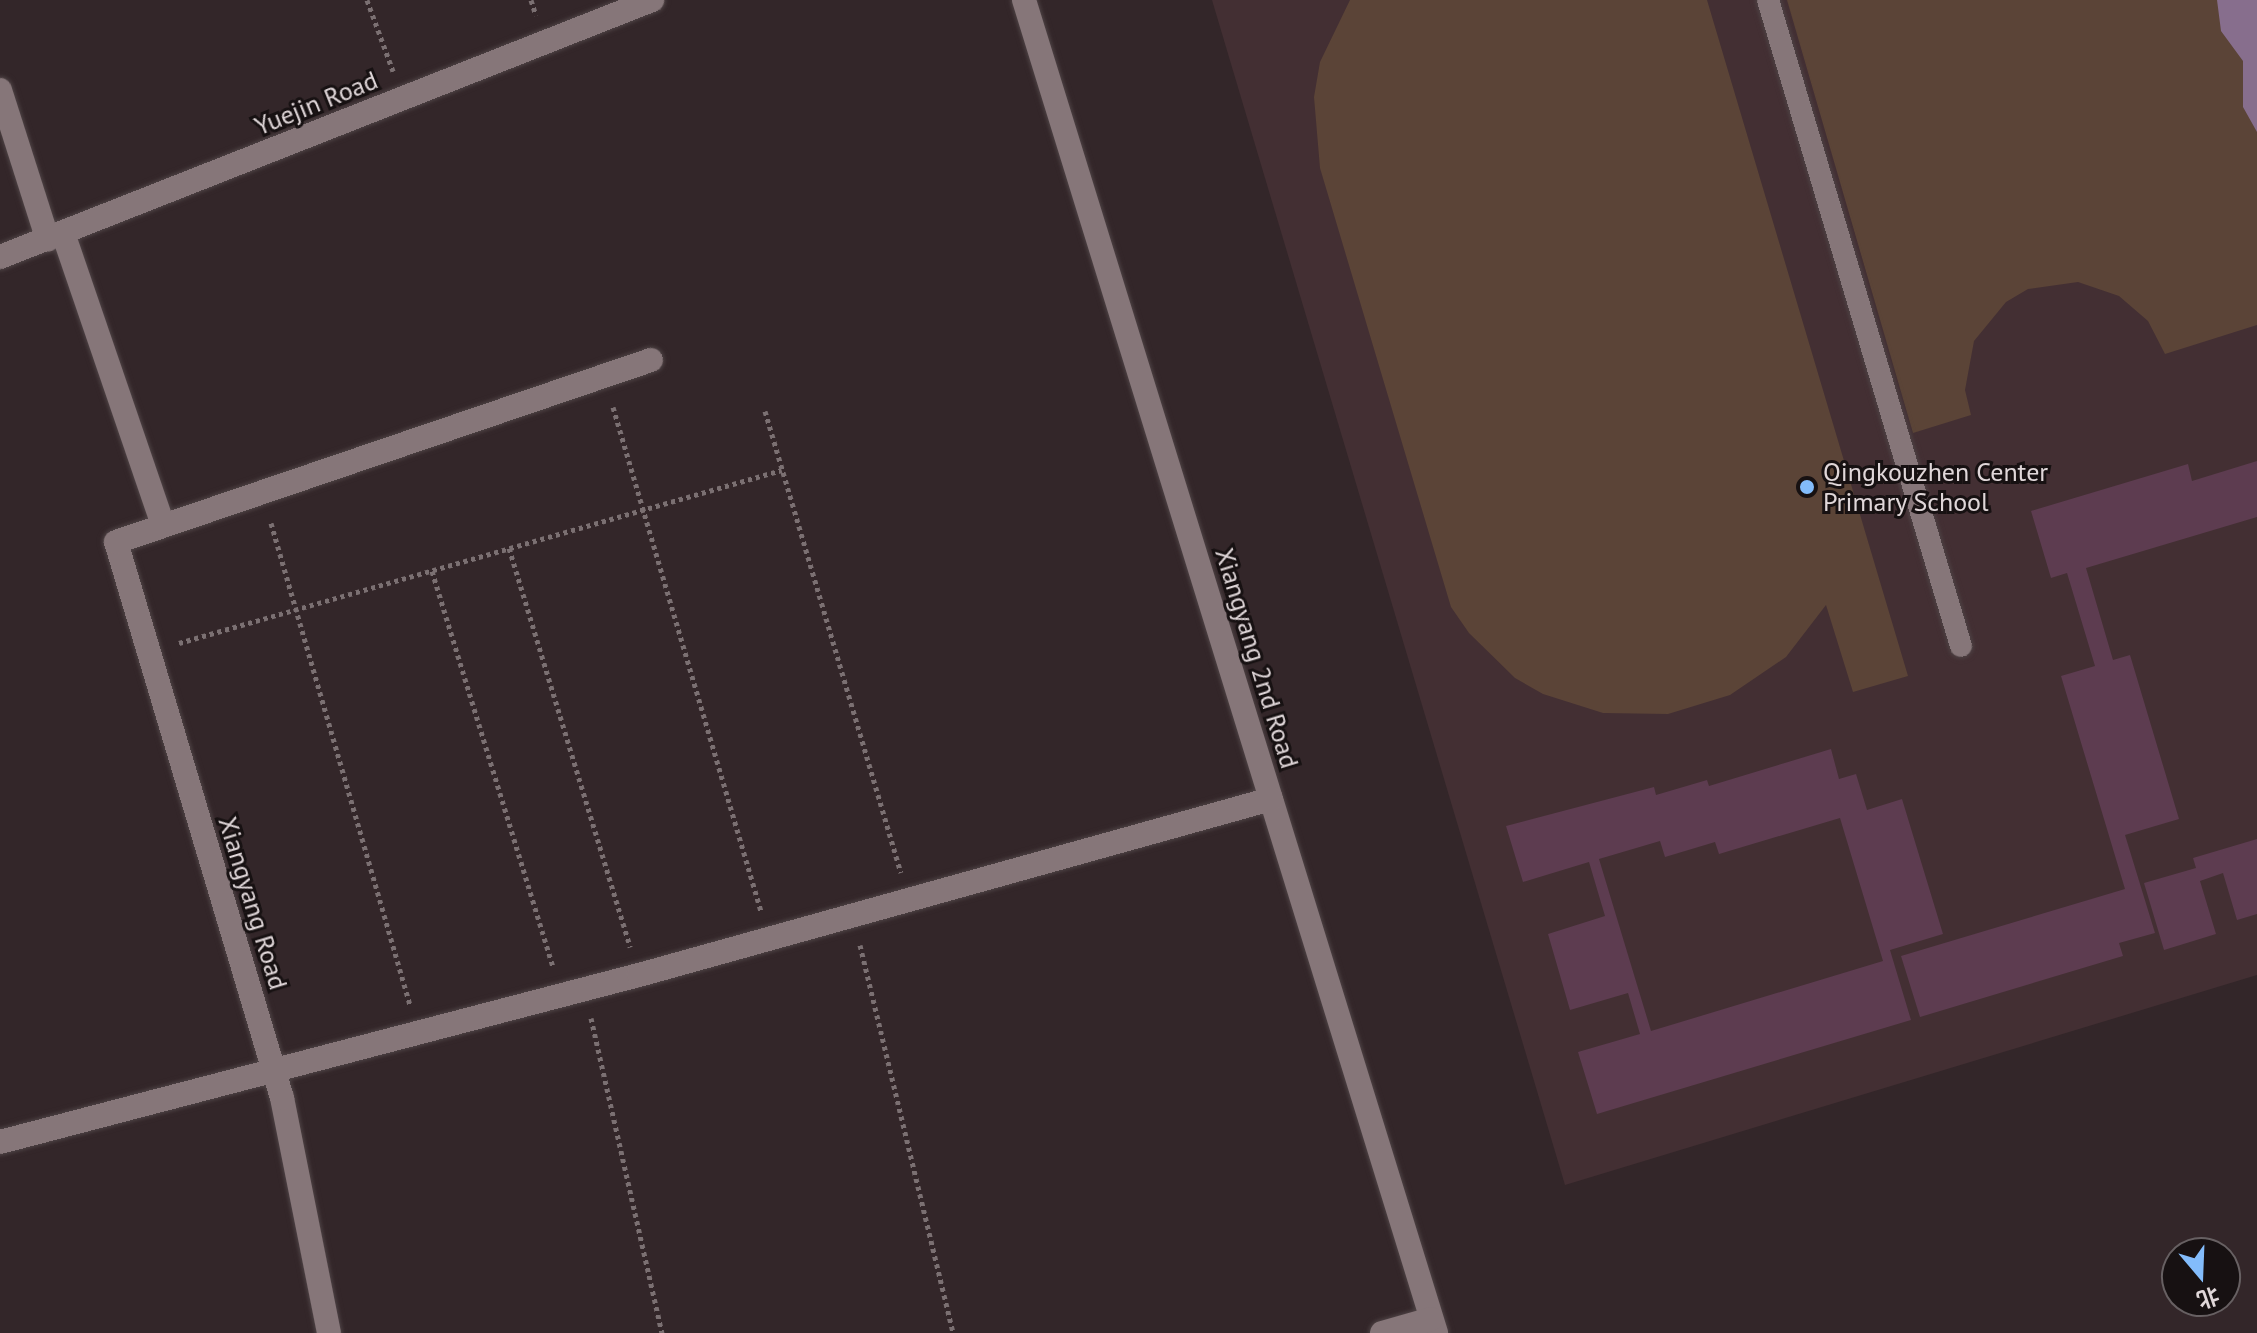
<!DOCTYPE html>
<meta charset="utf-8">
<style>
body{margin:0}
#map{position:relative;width:2257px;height:1333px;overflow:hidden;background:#332629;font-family:"PT Sans","Noto Sans SC",sans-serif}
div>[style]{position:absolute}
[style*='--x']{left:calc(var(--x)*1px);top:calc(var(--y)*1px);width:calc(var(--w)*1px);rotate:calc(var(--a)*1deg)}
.built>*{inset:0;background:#432f33}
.green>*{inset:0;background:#5b4437}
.water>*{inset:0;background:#876e8d}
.building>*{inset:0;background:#5d3c50}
.path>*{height:5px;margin-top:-2.5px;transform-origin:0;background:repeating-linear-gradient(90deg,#7b7072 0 4px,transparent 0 8px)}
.roads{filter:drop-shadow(0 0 2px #4e4345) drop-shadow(0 0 2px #4e4345)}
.service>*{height:22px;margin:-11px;padding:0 11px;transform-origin:11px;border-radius:11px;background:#867679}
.minor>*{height:24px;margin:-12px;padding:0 12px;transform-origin:12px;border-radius:12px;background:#867679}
.tertiary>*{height:24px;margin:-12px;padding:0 12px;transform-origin:12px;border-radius:12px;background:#867679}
.dots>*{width:22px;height:22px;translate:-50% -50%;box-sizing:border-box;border:4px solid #171112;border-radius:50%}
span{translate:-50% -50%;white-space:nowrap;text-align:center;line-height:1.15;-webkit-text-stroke:6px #171112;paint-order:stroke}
.street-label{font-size:26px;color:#e0d7d9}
.poi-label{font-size:26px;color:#e0d7d9}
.left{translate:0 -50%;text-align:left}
.north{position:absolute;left:2161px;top:1237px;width:80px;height:80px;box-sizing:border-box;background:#171112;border:2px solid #676062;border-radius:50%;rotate:161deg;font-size:22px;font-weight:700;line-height:32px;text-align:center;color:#e0d7d9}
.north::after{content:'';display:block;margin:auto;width:28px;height:36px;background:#83bcfb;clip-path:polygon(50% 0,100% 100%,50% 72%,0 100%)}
</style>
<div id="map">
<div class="built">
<i style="clip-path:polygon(1212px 0,2257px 0,2257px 975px,1565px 1185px)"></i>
</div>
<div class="green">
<i style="clip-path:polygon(1350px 0,1707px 0,1908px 676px,1853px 692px,1826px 605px,1786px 657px,1730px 695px,1668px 714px,1603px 713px,1543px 694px,1515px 678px,1469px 633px,1451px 607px,1320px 168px,1314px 97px,1320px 62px)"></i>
<i style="clip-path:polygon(1787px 0,2257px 0,2257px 325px,2165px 354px,2148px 321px,2119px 296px,2078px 282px,2028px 289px,2006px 302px,1974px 341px,1965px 390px,1971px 415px,1913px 433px)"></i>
</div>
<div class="water">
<i style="clip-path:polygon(2217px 0,2257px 0,2257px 132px,2243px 107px,2243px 61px,2221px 31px)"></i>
</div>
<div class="building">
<i style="clip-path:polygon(2257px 461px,2257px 517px,2086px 568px,2113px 660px,2130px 655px,2179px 819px,2125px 835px,2155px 933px,2119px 943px,2123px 956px,1920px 1017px,1901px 956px,2125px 889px,2061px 676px,2095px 666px,2067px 573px,2051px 578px,2031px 511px,2188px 464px,2192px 481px)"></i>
<i style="clip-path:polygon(evenodd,1831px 749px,1839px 779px,1856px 774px,1867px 810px,1902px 799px,1943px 934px,1890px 950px,1911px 1020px,1597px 1114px,1578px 1052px,1640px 1034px,1628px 993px,1570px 1010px,1548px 934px,1605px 916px,1589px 862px,1523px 882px,1506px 826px,1654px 787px,1656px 795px,1707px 780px,1709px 786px,1831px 749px,1840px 818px,1883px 961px,1651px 1031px,1599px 859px,1660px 841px,1665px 857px,1715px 842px,1719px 854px,1840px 818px)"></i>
<i style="clip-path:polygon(2257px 839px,2257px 914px,2237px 920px,2223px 873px,2200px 881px,2216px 934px,2164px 950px,2144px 883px,2196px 868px,2193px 858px)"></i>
</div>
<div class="path">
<i style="--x:367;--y:0;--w:76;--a:69.9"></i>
<i style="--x:531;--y:0;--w:16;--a:72"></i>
<i style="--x:613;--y:407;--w:525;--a:73.64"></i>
<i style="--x:765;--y:411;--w:481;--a:73.6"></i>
<i style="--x:271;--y:523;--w:502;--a:73.91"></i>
<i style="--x:509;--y:548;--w:417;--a:73.1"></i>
<i style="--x:432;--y:571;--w:415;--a:73"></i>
<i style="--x:179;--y:643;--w:627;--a:-16.01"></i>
<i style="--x:860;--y:945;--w:399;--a:76.5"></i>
<i style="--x:591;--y:1018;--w:323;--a:77.3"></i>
</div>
<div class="roads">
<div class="service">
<i style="--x:1768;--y:0;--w:674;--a:73.37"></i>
</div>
<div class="minor">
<i style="--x:1024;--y:0;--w:1395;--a:72.82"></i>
<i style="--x:0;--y:90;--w:157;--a:72.3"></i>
<i style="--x:63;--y:233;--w:309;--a:71.1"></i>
<i style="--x:0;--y:1142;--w:660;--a:-14.65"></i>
<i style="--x:639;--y:975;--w:656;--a:-15.56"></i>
<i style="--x:329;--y:1333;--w:240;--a:-101.3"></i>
<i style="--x:282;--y:1098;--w:580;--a:-106.62"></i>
<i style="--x:116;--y:542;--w:565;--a:-18.79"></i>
<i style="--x:1382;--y:1333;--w:51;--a:-15.9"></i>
</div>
<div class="tertiary">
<i style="--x:0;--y:257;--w:701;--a:-21.51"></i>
</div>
</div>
<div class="dots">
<i style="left:1807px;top:487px;background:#83bcfb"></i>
</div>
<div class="street-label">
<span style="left:316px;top:103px;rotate:-22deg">Yuejin Road</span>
<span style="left:1257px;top:658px;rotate:73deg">Xiangyang 2nd Road</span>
<span style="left:253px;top:903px;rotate:73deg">Xiangyang Road</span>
</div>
<div class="poi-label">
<span class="left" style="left:1823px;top:487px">Qingkouzhen Center<br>Primary School</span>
</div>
<div class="north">北</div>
</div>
